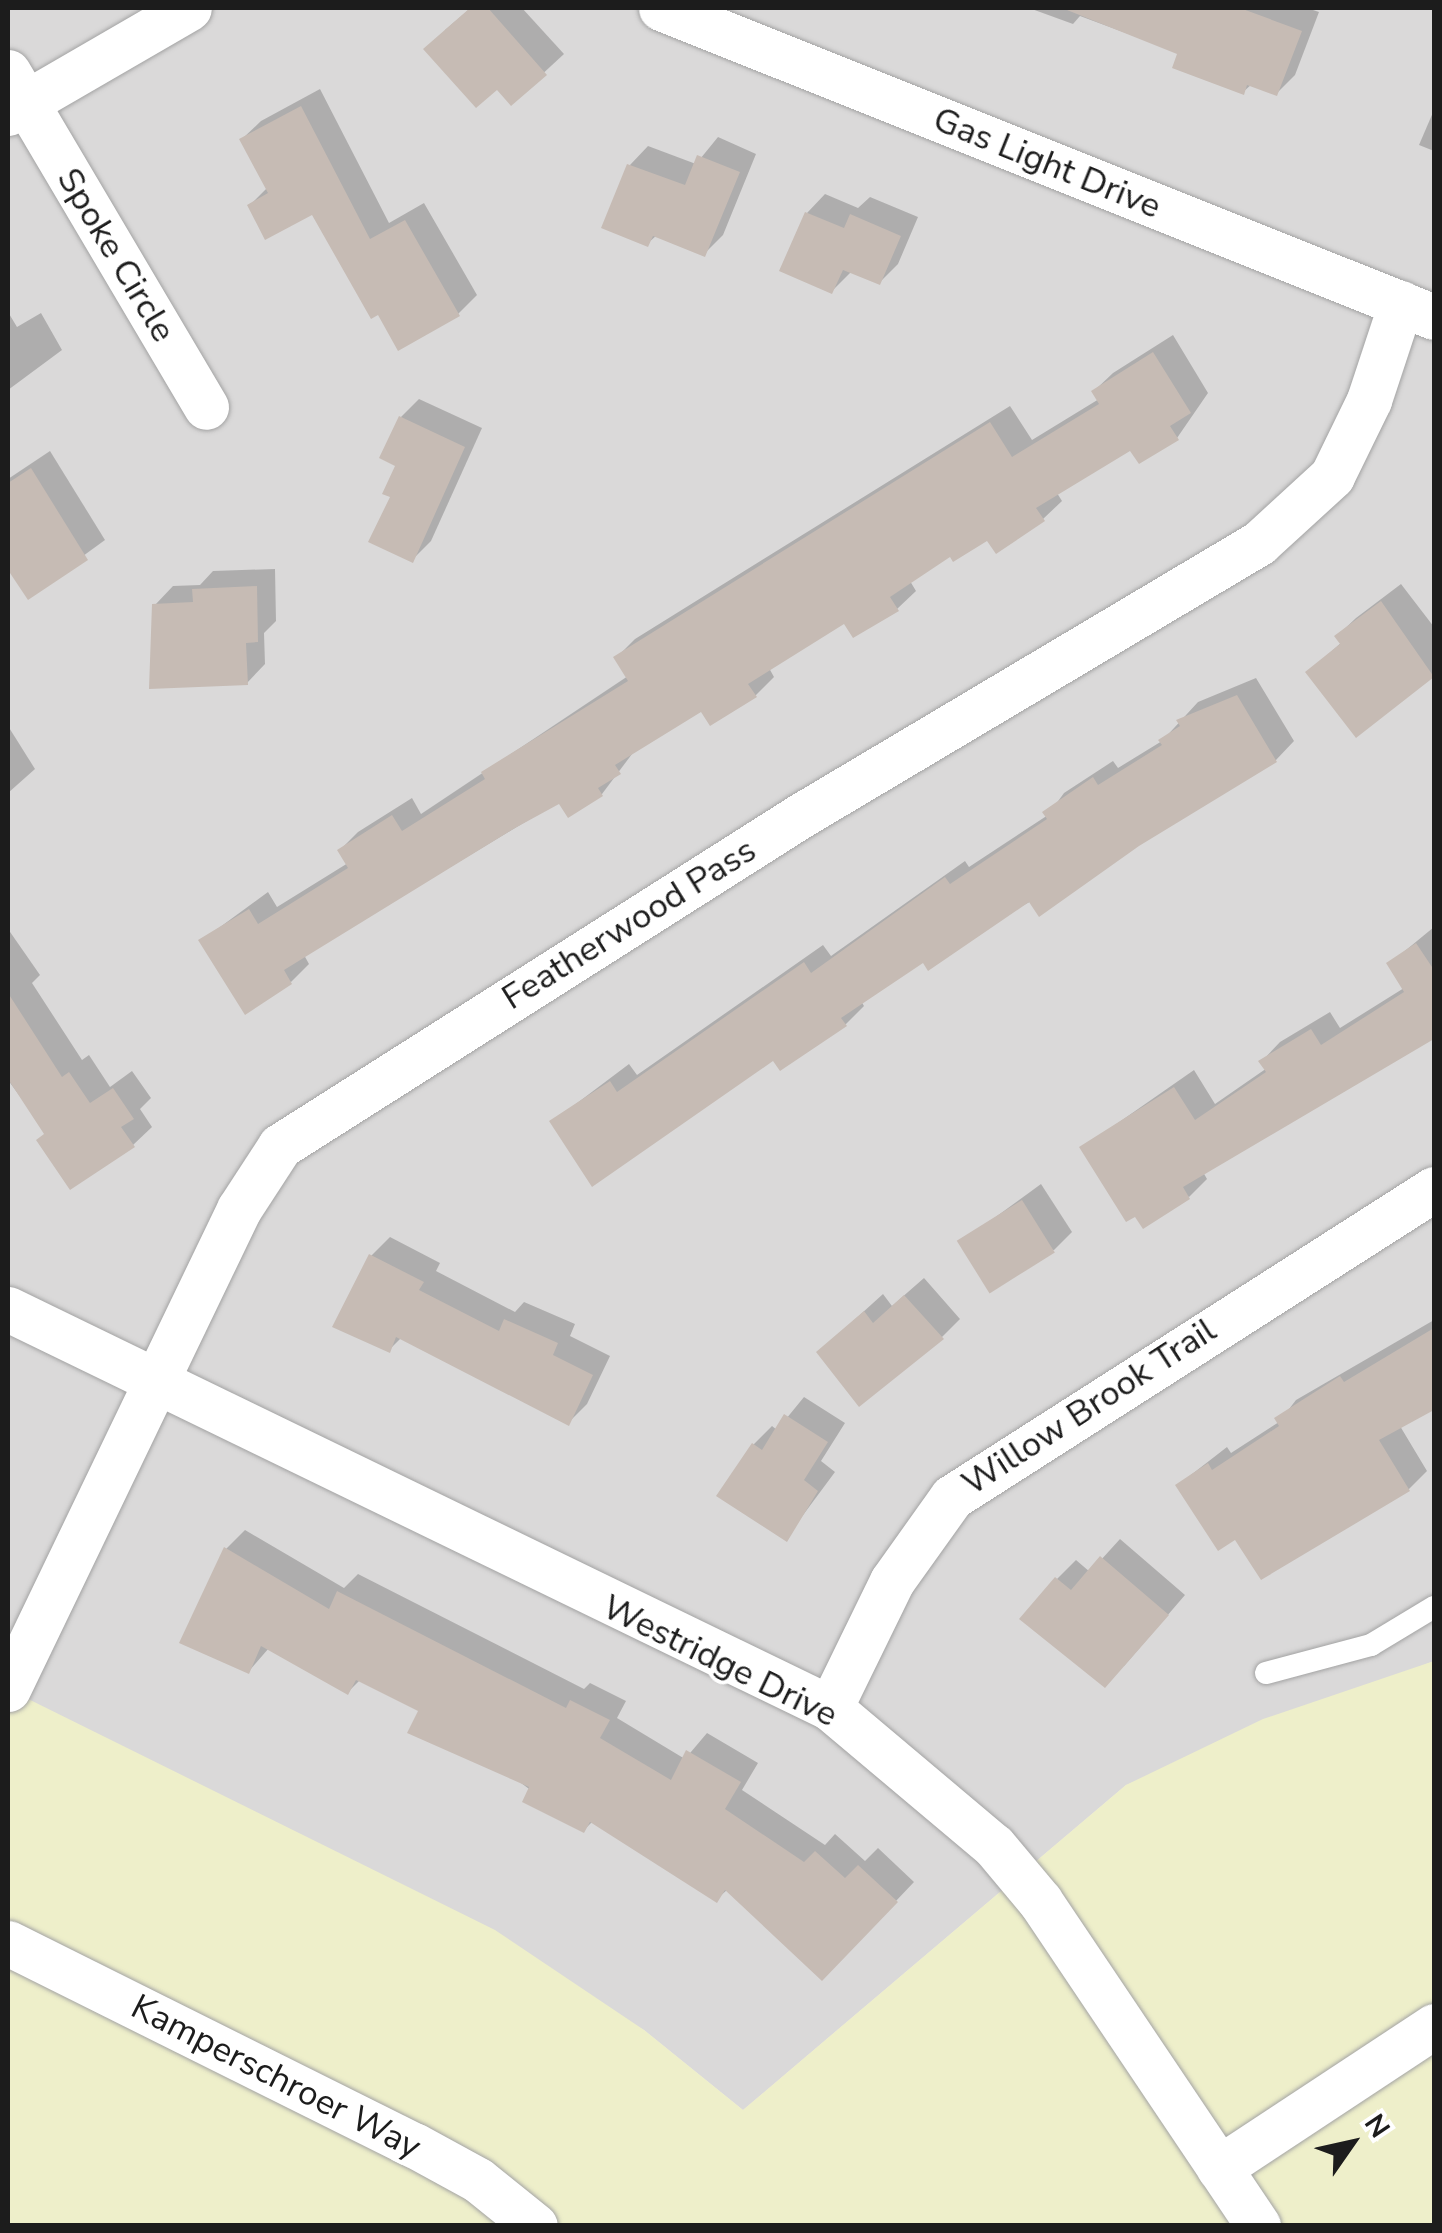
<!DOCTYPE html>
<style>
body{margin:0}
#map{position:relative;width:1442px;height:2233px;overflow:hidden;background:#eee9e1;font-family:"Nunito Sans",sans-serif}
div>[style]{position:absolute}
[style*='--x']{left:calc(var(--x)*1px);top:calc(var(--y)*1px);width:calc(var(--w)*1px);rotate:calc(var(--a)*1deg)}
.residential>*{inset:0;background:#dad9d9}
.farmland>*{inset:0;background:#eeefca}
.shadow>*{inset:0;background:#0003}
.building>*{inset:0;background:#c6bbb4;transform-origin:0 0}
.roads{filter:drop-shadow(0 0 2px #a3a3a3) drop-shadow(0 0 2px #a3a3a3)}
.lane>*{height:22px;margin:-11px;padding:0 11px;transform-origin:11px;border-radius:11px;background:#fff}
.street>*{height:45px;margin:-22.5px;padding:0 22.5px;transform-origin:22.5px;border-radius:22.5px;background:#fff}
span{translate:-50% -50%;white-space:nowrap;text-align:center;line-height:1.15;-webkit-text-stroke:8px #fff;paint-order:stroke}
.street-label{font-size:35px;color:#1c1c1c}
.frame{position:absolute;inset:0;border:10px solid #1c1c1c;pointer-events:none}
.north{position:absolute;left:1302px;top:2093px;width:100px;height:100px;-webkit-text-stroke:8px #fff;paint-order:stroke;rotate:56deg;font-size:28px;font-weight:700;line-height:40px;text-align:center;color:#1c1c1c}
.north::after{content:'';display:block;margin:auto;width:35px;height:45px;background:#1c1c1c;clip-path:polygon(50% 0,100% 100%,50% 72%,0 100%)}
</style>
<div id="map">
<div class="residential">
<i style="clip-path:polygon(8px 8px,1434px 8px,1434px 1661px,1126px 1785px,743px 2110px,644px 2030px,8px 1689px)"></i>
</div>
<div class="farmland">
<i style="clip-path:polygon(1434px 1661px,1434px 2225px,8px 2225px,8px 1689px,495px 1930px,644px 2030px,743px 2110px,1126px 1785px,1263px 1719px)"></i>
</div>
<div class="shadow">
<i style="clip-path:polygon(471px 8px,522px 8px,564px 54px,511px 103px,445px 30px)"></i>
<i style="clip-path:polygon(1029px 8px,1307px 8px,1319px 12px,1295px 75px,1277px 93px,1252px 84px,1243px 92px,1180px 53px,1080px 16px,1073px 24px)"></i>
<i style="clip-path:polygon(320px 89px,389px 223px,424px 203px,477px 295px,458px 314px,313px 212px,250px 205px,268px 187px,242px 139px,261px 121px)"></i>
<i style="clip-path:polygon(1434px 110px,1434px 151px,1419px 145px)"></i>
<i style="clip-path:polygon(718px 137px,756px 154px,723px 235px,704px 254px,657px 235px,647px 244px,630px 165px,648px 146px,696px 164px)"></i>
<i style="clip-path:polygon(825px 194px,858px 208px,870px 197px,918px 217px,898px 264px,880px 282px,852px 271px,832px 291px,807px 213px)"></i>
<i style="clip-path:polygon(8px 312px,17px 327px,41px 313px,62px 350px,8px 390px)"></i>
<i style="clip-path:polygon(1173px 335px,1208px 393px,1177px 438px,1131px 448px,1057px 493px,1062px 501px,1043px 519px,950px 554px,910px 581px,916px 591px,897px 609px,845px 621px,769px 668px,774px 677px,756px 695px,702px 709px,635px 750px,602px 794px,560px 801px,304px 955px,309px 964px,291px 982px,201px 941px,268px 892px,277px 907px,348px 863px,340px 850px,358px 832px,412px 798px,421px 814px,628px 676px,616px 658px,635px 639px,1010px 406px,1032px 440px,1099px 399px,1094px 391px,1113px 373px)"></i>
<i style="clip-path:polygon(419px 399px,482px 428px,431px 541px,412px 560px,398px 464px,401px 417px)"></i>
<i style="clip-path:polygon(50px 451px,105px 540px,28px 596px,8px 565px,8px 479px)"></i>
<i style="clip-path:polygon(275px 569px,276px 621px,264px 633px,265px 664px,247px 683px,155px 605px,173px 586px,200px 585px,213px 571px)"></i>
<i style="clip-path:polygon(1401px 584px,1434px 627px,1434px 674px,1357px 734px,1308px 672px,1342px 642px,1337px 636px,1356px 618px)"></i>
<i style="clip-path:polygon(1256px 678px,1294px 741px,1276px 760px,1138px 844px,923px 959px,861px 1001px,864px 1006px,846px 1024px,774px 1057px,552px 1122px,629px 1064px,637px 1075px,823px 945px,831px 956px,965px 861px,969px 867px,1048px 815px,1064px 793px,1113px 761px,1118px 768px,1162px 741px,1198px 702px)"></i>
<i style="clip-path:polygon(8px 726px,35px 769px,8px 793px)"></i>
<i style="clip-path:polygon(1434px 927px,1434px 1033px,1203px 1172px,1207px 1179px,1189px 1197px,1082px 1148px,1194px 1070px,1215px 1104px,1267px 1068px,1262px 1061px,1280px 1042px,1330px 1012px,1340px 1028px,1404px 988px,1389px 964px)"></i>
<i style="clip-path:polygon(8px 929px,40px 975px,32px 983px,82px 1060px,89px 1055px,110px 1087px,132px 1071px,151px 1098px,140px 1109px,152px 1127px,133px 1145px,47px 1133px,8px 1080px)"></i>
<i style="clip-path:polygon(1041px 1184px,1072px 1232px,1054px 1250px,960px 1243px)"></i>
<i style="clip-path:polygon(390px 1237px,440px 1263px,436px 1271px,515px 1312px,524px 1302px,575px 1324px,570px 1336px,610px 1356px,587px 1404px,568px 1423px,402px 1337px,389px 1350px,371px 1256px)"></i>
<i style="clip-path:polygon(924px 1278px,960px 1319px,942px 1337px,819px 1352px,883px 1294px,892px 1306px)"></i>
<i style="clip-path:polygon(1434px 1320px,1434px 1407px,1400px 1426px,1427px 1471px,1409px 1489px,1235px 1537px,1178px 1485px,1227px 1447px,1231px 1453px,1279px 1422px,1296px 1400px)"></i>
<i style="clip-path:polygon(804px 1397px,845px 1423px,821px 1461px,835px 1472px,786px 1538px,753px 1445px,772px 1426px,777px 1430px)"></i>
<i style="clip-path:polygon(245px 1530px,344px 1588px,358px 1574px,584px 1689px,590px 1683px,626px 1701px,617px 1718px,685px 1759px,707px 1733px,758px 1763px,742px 1790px,825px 1845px,835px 1834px,865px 1861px,878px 1848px,914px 1882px,840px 1960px,728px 1889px,716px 1900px,593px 1821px,584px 1830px,422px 1709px,360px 1680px,348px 1692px,269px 1648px,249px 1671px,226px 1549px)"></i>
<i style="clip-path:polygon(1120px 1539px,1185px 1595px,1124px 1666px,1057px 1579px,1076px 1560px,1090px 1572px)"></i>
</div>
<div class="building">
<i style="clip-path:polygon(470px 8px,488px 8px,547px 75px,511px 106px,497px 90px,476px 108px,423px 49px)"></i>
<i style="clip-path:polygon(1062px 8px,1240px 8px,1302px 31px,1277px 96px,1247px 85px,1244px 95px,1172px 68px,1177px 54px)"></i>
<i style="clip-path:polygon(301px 106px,370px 239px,405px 220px,460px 316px,398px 351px,378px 315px,371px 319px,312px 215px,265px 240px,247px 205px,268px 193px,239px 139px)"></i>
<i style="clip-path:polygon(697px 155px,740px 172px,705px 257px,653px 236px,648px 247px,601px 228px,627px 164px,685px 185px)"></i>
<i style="clip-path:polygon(805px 212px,844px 228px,850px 214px,901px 236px,880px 285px,843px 270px,832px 294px,779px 271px)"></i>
<i style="clip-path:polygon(1153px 352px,1191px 413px,1170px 426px,1179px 440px,1139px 464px,1130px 451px,1036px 508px,1045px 521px,996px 554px,987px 541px,953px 562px,950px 557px,890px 597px,899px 611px,853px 638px,844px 624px,748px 684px,757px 697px,710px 726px,701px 712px,615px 765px,621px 774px,598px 788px,603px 796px,568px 818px,559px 804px,515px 828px,284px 970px,292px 984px,245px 1015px,198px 940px,249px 909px,258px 924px,348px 868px,337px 850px,392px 815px,402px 831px,485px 779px,481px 772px,628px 681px,613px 657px,990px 422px,1012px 457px,1099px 404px,1091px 391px)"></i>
<i style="clip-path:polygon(399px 416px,465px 447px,413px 563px,368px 542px,390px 497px,382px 494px,395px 466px,379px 458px)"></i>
<i style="clip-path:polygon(31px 468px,88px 560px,28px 600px,8px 570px,8px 483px)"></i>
<i style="clip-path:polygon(257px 586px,258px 642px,246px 643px,248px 685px,149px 689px,152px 604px,193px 602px,192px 589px)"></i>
<i style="clip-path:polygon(1381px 601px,1434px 677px,1356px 738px,1305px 672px,1340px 644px,1334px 636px)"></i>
<i style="clip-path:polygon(1237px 695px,1277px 762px,1139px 846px,1039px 917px,1029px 902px,928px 971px,923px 963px,841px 1018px,847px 1026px,780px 1071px,773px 1061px,592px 1187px,549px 1121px,610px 1081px,617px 1092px,804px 962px,811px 973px,945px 877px,950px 884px,1047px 819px,1042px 812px,1093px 777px,1098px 785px,1162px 745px,1158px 740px,1180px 726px,1176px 720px)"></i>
<i style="clip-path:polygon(1416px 943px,1434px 970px,1434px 1039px,1183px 1187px,1190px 1199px,1143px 1229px,1135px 1217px,1126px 1222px,1079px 1147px,1174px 1087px,1195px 1120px,1266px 1072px,1258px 1061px,1311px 1029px,1321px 1045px,1404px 992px,1386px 963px)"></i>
<i style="clip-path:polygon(8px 993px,62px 1077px,69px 1072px,90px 1103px,113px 1088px,134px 1119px,121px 1127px,135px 1147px,70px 1190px,36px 1140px,44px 1134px,8px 1079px)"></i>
<i style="left:1022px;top:1200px;width:62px;height:77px;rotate:58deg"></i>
<i style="clip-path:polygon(369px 1254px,424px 1282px,419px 1290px,499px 1331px,504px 1319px,558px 1343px,553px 1355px,593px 1375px,569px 1426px,396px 1337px,390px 1353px,332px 1327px)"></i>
<i style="clip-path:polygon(904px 1295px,944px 1339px,859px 1407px,816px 1352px,864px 1311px,873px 1323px)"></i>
<i style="clip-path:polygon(1434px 1328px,1434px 1410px,1379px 1440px,1410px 1491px,1261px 1580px,1235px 1540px,1218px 1551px,1175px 1485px,1208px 1463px,1212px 1470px,1279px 1426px,1274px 1418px,1340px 1376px,1344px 1382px)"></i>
<i style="clip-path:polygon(784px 1414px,828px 1442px,804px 1480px,818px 1491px,787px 1542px,716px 1496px,752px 1443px,762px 1450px)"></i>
<i style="clip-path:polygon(224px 1547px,329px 1609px,337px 1591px,566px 1708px,570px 1700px,610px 1720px,600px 1738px,671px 1780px,686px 1750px,741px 1782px,725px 1809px,804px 1862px,815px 1851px,845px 1878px,858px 1865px,898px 1902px,822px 1981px,725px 1890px,717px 1903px,590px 1822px,584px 1833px,522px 1802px,529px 1787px,407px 1733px,418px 1711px,356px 1680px,348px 1695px,261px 1646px,249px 1674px,179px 1643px)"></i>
<i style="clip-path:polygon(1100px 1556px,1169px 1615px,1105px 1688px,1019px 1619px,1055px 1577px,1071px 1590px)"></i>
</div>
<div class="roads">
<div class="lane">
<i style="--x:1266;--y:1673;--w:109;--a:-14.9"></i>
<i style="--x:1371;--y:1645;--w:74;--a:-31.1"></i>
</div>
<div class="street">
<i style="--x:661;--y:8;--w:832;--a:21.79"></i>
<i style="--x:8;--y:72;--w:389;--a:59.4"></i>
<i style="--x:8;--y:113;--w:209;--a:-30.1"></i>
<i style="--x:8;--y:1309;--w:914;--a:25.89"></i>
<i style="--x:830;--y:1708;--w:214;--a:40.1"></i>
<i style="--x:994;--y:1846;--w:72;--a:50.1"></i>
<i style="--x:1040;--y:1901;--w:391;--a:56.1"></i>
<i style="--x:8;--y:1689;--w:533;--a:-64.3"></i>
<i style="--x:239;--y:1209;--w:75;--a:-56.9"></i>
<i style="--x:280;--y:1146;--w:616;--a:-32.4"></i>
<i style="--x:800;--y:816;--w:534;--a:-30.74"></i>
<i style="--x:1259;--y:543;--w:99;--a:-42.5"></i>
<i style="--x:1332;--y:476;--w:85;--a:-64"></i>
<i style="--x:1369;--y:400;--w:102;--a:-71.7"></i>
<i style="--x:830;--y:1708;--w:141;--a:-64"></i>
<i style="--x:892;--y:1581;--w:103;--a:-54.5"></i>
<i style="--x:952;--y:1497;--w:572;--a:-32.58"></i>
<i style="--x:8;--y:1943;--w:453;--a:26.5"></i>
<i style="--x:414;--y:2145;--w:73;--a:28.7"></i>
<i style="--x:478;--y:2180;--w:73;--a:38.9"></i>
<i style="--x:1219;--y:2168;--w:258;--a:-33.4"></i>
</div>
</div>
<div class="street-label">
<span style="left:1047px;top:163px;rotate:22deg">Gas Light Drive</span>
<span style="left:116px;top:255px;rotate:59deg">Spoke Circle</span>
<span style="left:629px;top:924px;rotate:-32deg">Featherwood Pass</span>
<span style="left:1089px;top:1407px;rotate:-33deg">Willow Brook Trail</span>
<span style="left:720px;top:1661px;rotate:26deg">Westridge Drive</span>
<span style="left:276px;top:2077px;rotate:27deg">Kamperschroer Way</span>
</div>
<div class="frame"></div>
<div class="north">N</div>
</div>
